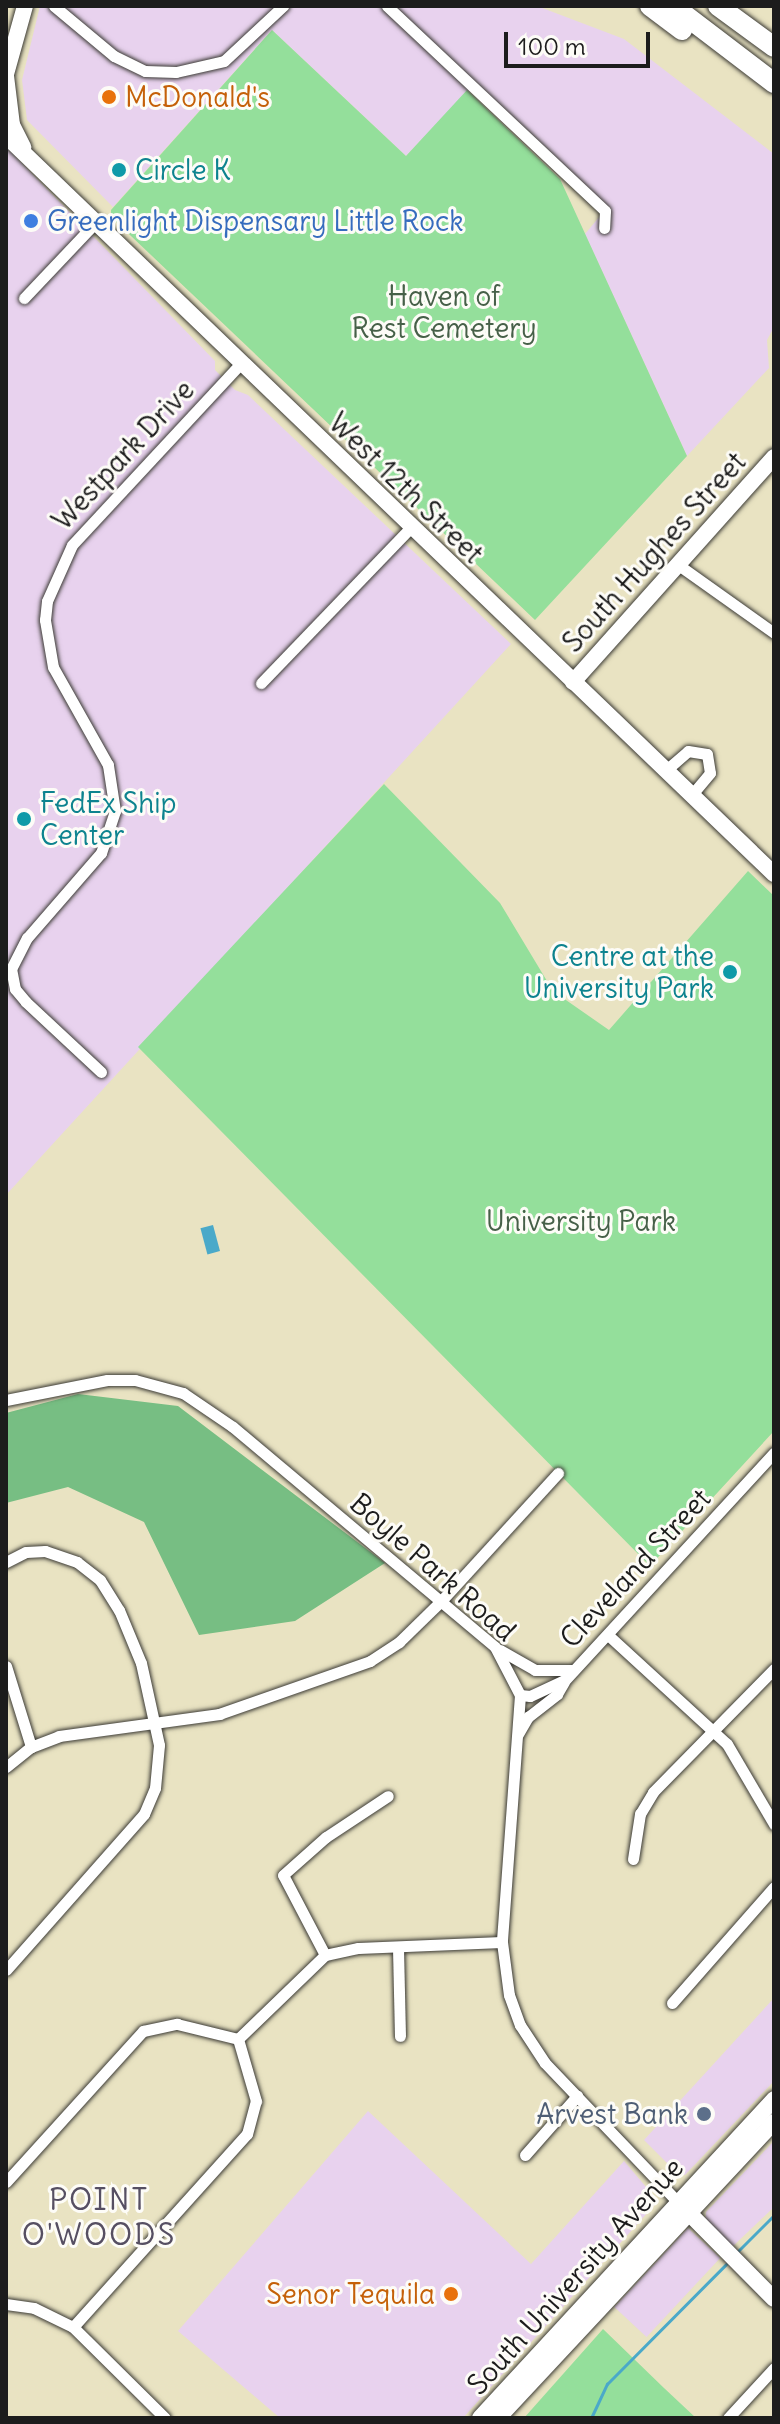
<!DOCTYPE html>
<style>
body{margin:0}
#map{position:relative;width:780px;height:2424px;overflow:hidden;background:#e9e3c2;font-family:Delius,sans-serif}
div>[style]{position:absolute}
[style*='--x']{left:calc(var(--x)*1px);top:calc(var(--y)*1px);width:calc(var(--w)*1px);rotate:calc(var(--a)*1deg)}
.built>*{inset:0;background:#e8d2ee;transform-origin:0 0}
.green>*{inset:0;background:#94df9b}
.forest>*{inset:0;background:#77be83}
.water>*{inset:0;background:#4aa9c9;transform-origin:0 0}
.stream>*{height:3px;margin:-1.5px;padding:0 1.5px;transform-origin:1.5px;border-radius:1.5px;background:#4aa9c9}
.roads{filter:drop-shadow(0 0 2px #3b3a35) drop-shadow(0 0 2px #3b3a35)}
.street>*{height:11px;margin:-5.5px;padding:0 5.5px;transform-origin:5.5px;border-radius:5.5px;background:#fff}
.secondary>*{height:16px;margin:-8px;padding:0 8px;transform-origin:8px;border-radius:8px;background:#fff}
.highway>*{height:20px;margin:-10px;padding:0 10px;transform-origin:10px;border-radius:10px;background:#fff}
.dots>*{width:22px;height:22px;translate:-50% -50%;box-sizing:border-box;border:4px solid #fdfcf7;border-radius:50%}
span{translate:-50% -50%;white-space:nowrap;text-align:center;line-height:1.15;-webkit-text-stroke:6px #fdfcf7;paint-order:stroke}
.food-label{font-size:28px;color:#c56008}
.left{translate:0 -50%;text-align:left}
.right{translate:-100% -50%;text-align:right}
.culture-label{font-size:28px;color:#0d838f}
.shop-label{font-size:28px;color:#366cbe}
.park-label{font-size:28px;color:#466048}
.street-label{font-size:28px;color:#1c1c1c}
.service-label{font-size:28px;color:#4e5e75}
.neighbourhood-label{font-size:30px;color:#564f62;letter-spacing:2px}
.frame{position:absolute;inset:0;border:8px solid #1c1c1c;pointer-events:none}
.scale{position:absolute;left:504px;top:32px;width:146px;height:36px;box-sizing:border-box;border:4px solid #1c1c1c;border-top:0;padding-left:10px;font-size:24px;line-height:28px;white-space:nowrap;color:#1c1c1c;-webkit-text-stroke:6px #fdfcf7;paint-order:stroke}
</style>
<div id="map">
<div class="built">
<i style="clip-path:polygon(40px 6px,537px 6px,624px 39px,774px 154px,774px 327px,767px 340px,769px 368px,687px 456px,585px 234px,605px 210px,473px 85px,406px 156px,272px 30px,113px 207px,27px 120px,22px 80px)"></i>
<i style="clip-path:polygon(6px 147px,215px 361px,215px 370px,235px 390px,248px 395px,511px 644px,6px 1195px)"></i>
<i style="clip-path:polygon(774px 1998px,774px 2081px,685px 2175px,678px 2174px,644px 2140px)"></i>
<i style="clip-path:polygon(368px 2111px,531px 2264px,624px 2161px,658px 2201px,463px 2418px,280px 2418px,178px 2331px)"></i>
<i style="clip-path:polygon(774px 2141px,774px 2207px,729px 2250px,705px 2222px,706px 2212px)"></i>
<i style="left:688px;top:2228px;width:44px;height:108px;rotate:43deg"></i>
</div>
<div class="green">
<i style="clip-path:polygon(272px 30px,406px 156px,467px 90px,560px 179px,687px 456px,535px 620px,111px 217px,111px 210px)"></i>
<i style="clip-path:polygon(384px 784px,500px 903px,553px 991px,609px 1030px,748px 871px,774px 896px,774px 1431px,650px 1566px,138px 1047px)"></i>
<i style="clip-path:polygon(603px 2329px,664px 2388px,696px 2418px,524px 2418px)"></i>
</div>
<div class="forest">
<i style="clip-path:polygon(78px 1394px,178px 1406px,385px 1563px,295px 1621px,199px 1635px,144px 1522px,68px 1487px,6px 1503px,6px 1413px)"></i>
</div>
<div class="water">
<i style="left:213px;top:1225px;width:27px;height:13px;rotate:75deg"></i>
</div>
<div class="stream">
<i style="--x:737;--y:2252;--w:52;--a:-45"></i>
<i style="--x:591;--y:2418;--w:38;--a:-65"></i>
<i style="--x:607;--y:2384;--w:169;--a:-45.2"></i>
</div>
<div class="roads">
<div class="street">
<i style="--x:54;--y:6;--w:78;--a:39.8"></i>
<i style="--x:114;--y:56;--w:34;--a:26"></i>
<i style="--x:145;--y:71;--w:31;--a:2"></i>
<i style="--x:176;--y:72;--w:49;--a:-12.9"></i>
<i style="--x:224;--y:61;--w:81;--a:-43"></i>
<i style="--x:387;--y:6;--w:299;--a:43.2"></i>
<i style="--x:605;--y:211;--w:17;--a:93"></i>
<i style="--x:24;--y:298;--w:103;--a:-46.6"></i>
<i style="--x:677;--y:564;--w:119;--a:35.4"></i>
<i style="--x:261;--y:683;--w:215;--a:-46.1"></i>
<i style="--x:665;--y:771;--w:30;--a:-41"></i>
<i style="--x:688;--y:751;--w:19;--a:9"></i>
<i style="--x:707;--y:754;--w:19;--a:81"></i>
<i style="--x:710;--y:773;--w:30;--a:130"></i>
<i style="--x:101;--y:1072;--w:103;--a:-137"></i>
<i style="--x:26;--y:1002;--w:17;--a:-130"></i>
<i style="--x:15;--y:989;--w:20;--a:-101"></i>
<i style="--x:11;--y:969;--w:35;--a:-63"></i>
<i style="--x:27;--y:938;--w:113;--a:-49"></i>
<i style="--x:101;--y:853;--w:44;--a:-71.6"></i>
<i style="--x:115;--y:811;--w:47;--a:-98.7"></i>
<i style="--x:108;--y:765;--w:112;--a:-119.3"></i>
<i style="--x:53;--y:667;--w:48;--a:-99.7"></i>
<i style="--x:45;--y:620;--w:19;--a:-84"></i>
<i style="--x:47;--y:601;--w:61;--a:-65.9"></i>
<i style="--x:72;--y:545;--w:246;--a:-47.1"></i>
<i style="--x:6;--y:1400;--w:103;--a:-11.2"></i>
<i style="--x:107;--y:1380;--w:28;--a:0"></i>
<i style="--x:135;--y:1380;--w:50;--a:15.2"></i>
<i style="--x:183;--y:1393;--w:60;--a:34.2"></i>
<i style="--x:233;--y:1427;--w:342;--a:40"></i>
<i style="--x:495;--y:1647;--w:54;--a:62.5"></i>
<i style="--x:520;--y:1695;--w:248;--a:94.2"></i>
<i style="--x:502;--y:1942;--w:53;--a:82.5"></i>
<i style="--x:509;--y:1995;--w:32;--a:70"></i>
<i style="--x:520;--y:2025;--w:45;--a:56.7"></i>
<i style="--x:545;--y:2063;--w:191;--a:46.3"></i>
<i style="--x:6;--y:1562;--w:22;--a:-27"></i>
<i style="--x:26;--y:1552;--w:19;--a:-3"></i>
<i style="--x:45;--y:1551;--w:34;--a:19"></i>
<i style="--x:77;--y:1562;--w:29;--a:38"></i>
<i style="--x:100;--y:1580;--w:36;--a:58"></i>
<i style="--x:119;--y:1610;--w:57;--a:67.5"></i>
<i style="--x:141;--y:1663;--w:84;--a:77.6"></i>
<i style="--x:159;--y:1745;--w:43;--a:95.3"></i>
<i style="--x:155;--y:1788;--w:28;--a:113"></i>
<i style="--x:144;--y:1814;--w:208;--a:131.5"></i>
<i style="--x:608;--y:1635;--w:161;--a:42.5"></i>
<i style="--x:727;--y:1744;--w:93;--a:59.6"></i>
<i style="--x:500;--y:1650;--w:40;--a:29.7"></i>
<i style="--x:535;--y:1670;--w:38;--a:0"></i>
<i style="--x:6;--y:1666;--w:85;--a:72.8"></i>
<i style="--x:520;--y:1695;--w:10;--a:6"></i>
<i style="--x:530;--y:1696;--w:38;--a:-25"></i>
<i style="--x:565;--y:1680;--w:309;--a:-47.4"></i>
<i style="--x:518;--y:1734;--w:20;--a:-60"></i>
<i style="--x:528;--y:1717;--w:37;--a:-38"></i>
<i style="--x:557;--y:1694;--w:14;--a:-60"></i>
<i style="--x:6;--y:1767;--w:32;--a:-39"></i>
<i style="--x:31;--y:1747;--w:30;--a:-21"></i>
<i style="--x:59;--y:1736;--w:162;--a:-7.8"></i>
<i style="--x:219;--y:1714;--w:160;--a:-19.3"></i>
<i style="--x:370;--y:1661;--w:35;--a:-33"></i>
<i style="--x:399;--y:1642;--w:60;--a:-44.3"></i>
<i style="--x:442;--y:1600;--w:172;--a:-47.6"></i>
<i style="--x:633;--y:1859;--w:46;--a:-81.2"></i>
<i style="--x:640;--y:1814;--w:26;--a:-59"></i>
<i style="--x:653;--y:1792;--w:173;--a:-45.5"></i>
<i style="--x:398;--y:1948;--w:88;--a:88.7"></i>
<i style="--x:325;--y:1955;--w:90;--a:-117.7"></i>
<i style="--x:283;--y:1875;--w:57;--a:-41.5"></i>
<i style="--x:326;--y:1837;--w:74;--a:-33.5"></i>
<i style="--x:672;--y:2003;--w:154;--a:-48.7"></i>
<i style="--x:238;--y:2039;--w:121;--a:-44"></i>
<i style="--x:325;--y:1955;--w:34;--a:-12"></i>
<i style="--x:358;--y:1948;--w:144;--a:-2.4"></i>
<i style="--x:525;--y:2155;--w:79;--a:-48.6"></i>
<i style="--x:6;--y:2182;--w:204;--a:-47.8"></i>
<i style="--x:143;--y:2031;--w:35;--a:-12"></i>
<i style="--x:177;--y:2024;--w:63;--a:13.8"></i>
<i style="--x:6;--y:2304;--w:28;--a:8"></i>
<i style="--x:34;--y:2308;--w:43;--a:26"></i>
<i style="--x:73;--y:2327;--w:129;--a:44.7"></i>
<i style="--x:73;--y:2327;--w:260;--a:-48"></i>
<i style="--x:247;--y:2134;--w:34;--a:-75"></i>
<i style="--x:256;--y:2101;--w:65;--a:-106.2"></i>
<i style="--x:728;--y:2418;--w:68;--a:-47.4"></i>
</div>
<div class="secondary">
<i style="--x:6;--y:74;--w:71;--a:-74.4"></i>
<i style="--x:6;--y:76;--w:49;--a:83"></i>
<i style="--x:12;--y:125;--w:25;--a:63"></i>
<i style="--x:6;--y:136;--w:1065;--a:43.86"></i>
<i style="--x:573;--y:682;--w:302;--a:-48.2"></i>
<i style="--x:681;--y:2205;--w:132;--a:45.3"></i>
<i style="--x:480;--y:2418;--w:434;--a:-47.3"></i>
<i style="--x:498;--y:2418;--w:405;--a:-47"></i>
</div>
<div class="highway">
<i style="--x:650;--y:6;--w:40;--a:37"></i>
<i style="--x:673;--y:6;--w:127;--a:37.3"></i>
<i style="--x:718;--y:6;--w:69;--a:36.2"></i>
</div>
</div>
<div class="dots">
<i style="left:109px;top:97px;background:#e8710a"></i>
<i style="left:119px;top:170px;background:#0f9aa8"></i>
<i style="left:31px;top:221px;background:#3f7fe0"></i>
<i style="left:24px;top:819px;background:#0f9aa8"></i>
<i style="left:730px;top:972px;background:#0f9aa8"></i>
<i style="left:704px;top:2114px;background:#5c6f8a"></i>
<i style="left:451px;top:2294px;background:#e8710a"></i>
</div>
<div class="food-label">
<span class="left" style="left:125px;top:97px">McDonald's</span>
<span class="right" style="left:435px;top:2294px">Senor Tequila</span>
</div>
<div class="culture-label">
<span class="left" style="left:135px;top:170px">Circle K</span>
<span class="left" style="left:40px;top:819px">FedEx Ship<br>Center</span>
<span class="right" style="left:714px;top:972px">Centre at the<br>University Park</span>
</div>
<div class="shop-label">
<span class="left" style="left:47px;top:221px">Greenlight Dispensary Little Rock</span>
</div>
<div class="park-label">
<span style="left:444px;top:312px">Haven of<br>Rest Cemetery</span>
<span style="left:581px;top:1221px">University Park</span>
</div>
<div class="street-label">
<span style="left:123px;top:455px;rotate:-47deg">Westpark Drive</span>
<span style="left:406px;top:488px;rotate:44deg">West 12th Street</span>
<span style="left:654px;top:552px;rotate:-48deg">South Hughes Street</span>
<span style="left:433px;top:1567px;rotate:41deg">Boyle Park Road</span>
<span style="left:635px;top:1568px;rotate:-47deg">Cleveland Street</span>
<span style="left:575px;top:2276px;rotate:-48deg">South University Avenue</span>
</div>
<div class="service-label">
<span class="right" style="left:688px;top:2114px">Arvest Bank</span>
</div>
<div class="neighbourhood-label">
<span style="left:99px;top:2216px">POINT<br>O'WOODS</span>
</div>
<div class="frame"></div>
<div class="scale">100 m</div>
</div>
